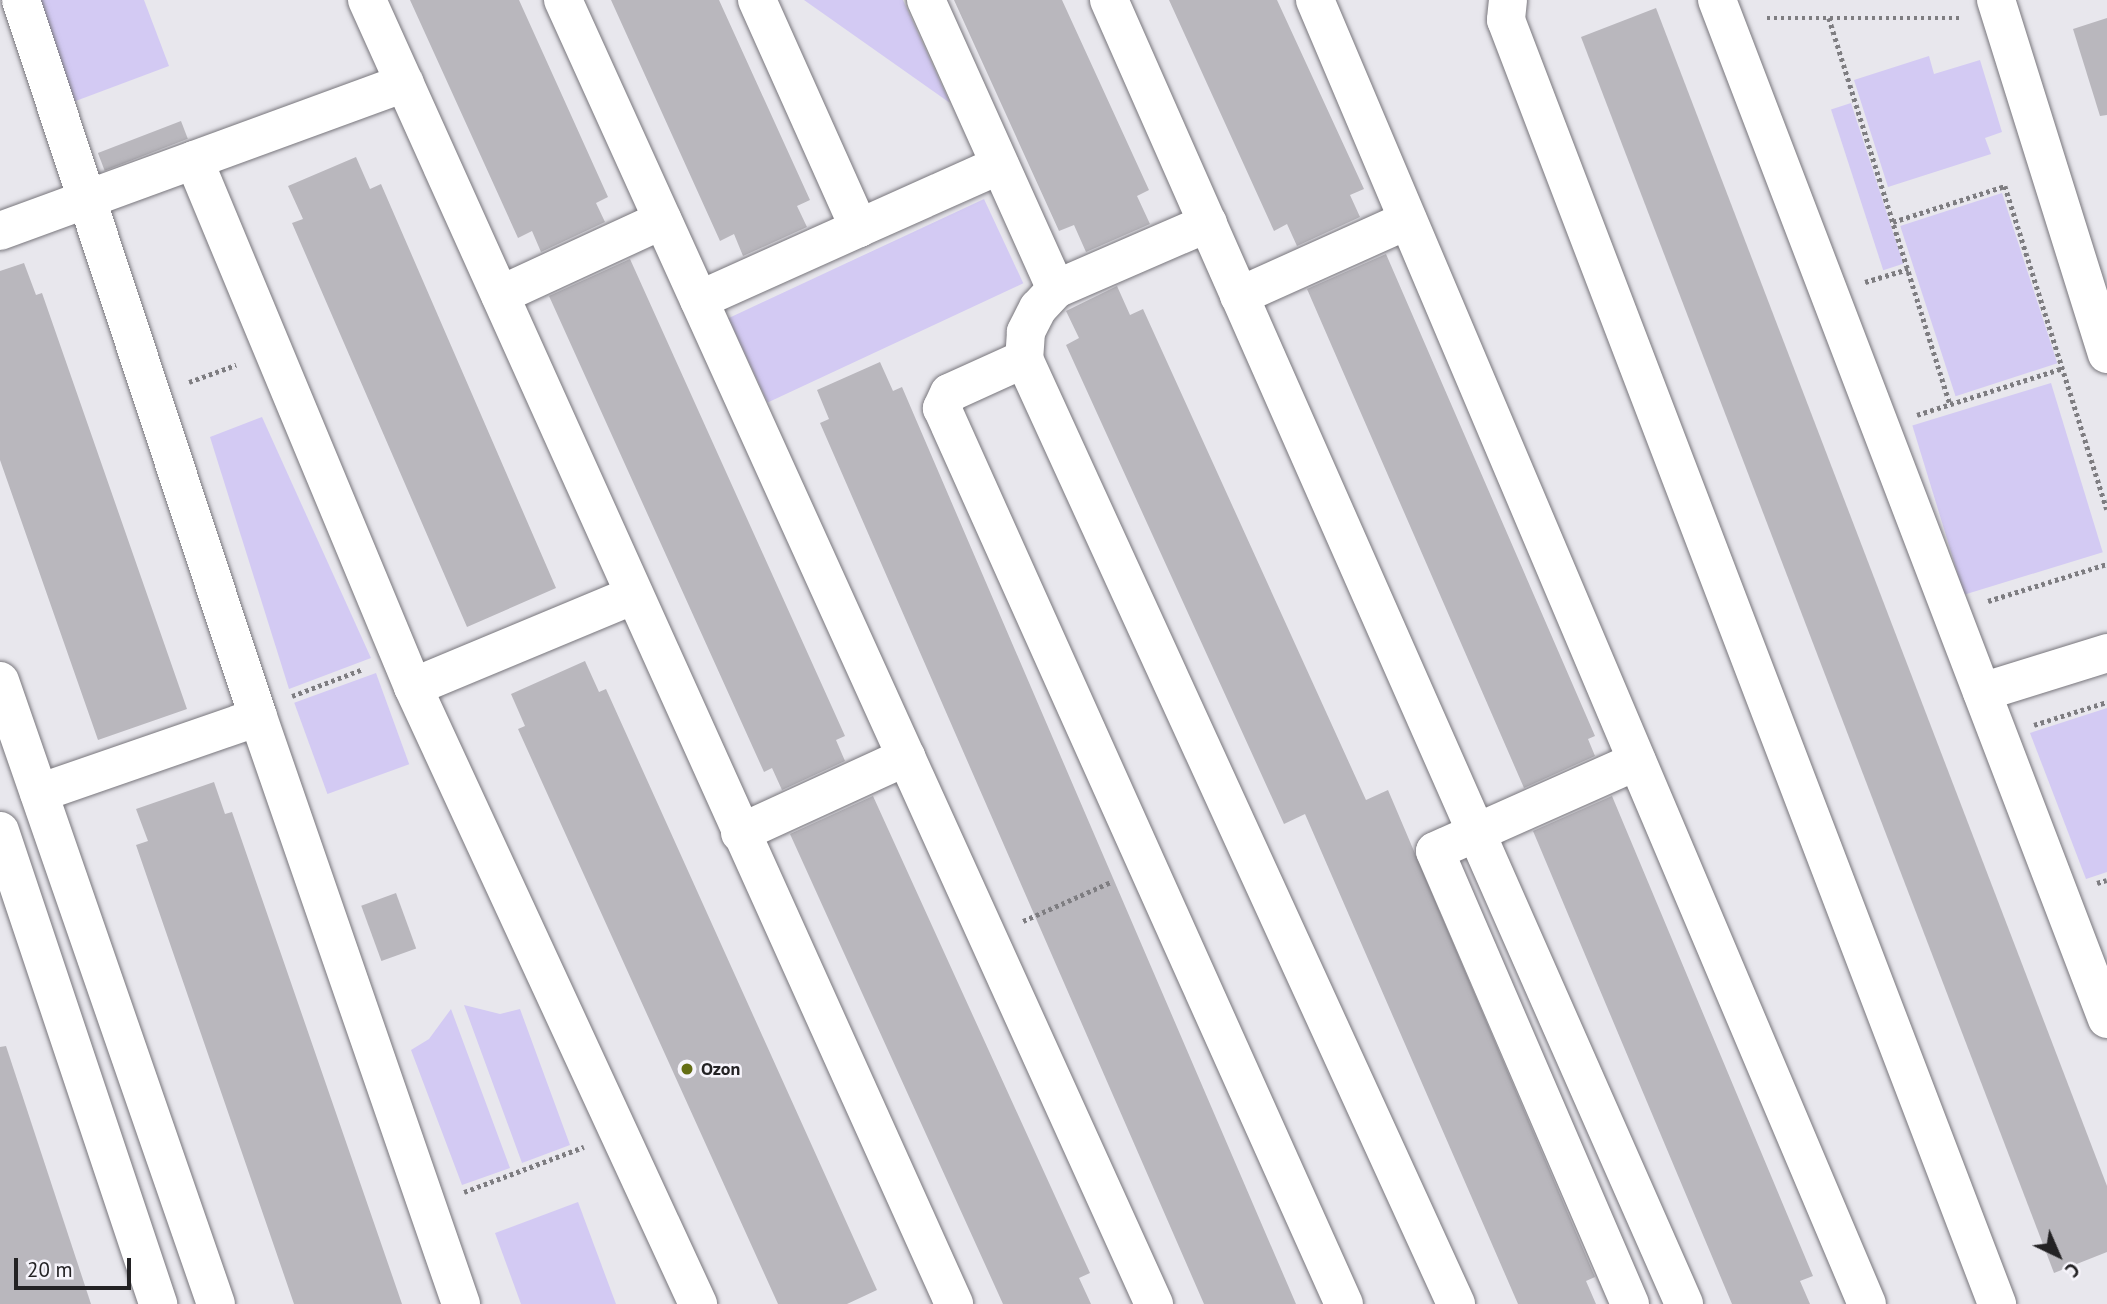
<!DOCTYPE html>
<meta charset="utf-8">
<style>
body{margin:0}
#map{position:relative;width:2107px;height:1304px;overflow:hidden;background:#e8e7ed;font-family:"PT Sans",sans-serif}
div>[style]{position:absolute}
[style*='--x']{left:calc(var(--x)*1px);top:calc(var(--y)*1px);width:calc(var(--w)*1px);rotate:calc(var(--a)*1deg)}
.green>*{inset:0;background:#d3caf3;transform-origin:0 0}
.building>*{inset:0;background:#b9b7bd;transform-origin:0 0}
.path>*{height:4.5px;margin-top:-2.25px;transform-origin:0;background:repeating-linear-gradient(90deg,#7e7d81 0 3.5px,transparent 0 7px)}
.roads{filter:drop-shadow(0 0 2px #78767c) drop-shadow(0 0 2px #78767c)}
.minor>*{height:38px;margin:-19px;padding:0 19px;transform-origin:19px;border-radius:19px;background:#fff}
.dots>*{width:19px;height:19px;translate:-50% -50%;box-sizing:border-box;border:4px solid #f6f4fb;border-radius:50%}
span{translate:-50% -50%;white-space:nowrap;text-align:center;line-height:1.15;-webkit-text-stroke:5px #f6f4fb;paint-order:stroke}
.poi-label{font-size:18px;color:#232224;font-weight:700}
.left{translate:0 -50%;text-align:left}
.north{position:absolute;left:2023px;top:1220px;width:70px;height:70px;-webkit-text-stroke:5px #f6f4fb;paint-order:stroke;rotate:136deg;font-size:19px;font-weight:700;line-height:28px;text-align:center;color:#232224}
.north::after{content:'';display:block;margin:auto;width:24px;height:32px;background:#232224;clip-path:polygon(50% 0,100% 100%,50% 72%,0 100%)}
.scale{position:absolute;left:14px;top:1258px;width:117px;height:32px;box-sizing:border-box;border:4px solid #232224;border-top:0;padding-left:9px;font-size:21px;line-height:24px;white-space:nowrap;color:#232224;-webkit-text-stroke:5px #f6f4fb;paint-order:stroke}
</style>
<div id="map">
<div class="green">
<i style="clip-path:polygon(36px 0,144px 0,169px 66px,73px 102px)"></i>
<i style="clip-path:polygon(804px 0,903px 0,950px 103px)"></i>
<i style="clip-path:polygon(1929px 56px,1934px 74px,1980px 60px,2002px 132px,1985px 138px,1991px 154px,1888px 187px,1854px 80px)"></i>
<i style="left:1851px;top:103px;width:169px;height:21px;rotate:72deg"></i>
<i style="left:2002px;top:193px;width:179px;height:107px;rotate:72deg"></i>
<i style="left:984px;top:199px;width:93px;height:282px;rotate:65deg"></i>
<i style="left:2051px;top:383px;width:177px;height:145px;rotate:73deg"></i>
<i style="clip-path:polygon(262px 417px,371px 658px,289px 689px,210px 437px)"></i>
<i style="left:376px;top:673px;width:97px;height:87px;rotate:70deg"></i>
<i style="clip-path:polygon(2107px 708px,2107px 872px,2086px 879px,2030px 733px)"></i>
<i style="clip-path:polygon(464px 1005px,500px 1014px,520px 1009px,570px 1145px,522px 1163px)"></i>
<i style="clip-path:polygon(451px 1009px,510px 1168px,462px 1185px,411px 1050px,429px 1039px)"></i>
<i style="clip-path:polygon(578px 1202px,616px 1304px,521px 1304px,495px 1233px)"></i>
</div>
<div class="building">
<i style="clip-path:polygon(410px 0,519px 0,608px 197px,596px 203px,605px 222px,541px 252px,532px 231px,518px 238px)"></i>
<i style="clip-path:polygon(611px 0,719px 0,810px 200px,797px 206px,807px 227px,743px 256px,734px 234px,720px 241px)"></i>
<i style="clip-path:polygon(954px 0,1062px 0,1149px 190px,1137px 196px,1150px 224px,1086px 252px,1074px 225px,1059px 231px)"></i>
<i style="clip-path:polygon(1169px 0,1277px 0,1364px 189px,1350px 195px,1360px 217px,1297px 246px,1287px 224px,1274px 231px)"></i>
<i style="clip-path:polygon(1656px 8px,2107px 1186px,2107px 1252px,2054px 1273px,1581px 37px)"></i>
<i style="clip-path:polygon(2107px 18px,2107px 115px,2100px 116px,2073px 29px)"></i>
<i style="left:181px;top:121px;width:19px;height:89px;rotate:69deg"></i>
<i style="clip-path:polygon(356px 157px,370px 189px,381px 184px,556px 588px,467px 627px,292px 223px,303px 219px,288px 186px)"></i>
<i style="clip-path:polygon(1386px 254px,1595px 736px,1588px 739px,1595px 756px,1524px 788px,1307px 289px)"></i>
<i style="clip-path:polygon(630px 259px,845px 736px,836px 740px,845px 761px,782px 790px,772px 768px,764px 772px,549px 296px)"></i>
<i style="clip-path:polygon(24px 263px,36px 295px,42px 293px,187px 709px,98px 740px,0 460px,0 271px)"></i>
<i style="clip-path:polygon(1117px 286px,1130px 315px,1143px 309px,1366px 800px,1388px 790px,1595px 1277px,1586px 1281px,1596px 1304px,1518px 1304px,1305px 814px,1284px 824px,1066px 345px,1079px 338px,1066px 311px)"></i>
<i style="clip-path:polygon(880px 362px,893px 391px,902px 387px,1296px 1304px,1204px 1304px,820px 423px,829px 419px,817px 390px)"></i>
<i style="clip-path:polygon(585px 661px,599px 692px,606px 689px,877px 1290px,847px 1304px,778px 1304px,518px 729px,525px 726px,511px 694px)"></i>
<i style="clip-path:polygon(214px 782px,225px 814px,232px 812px,402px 1304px,294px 1304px,136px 845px,148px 841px,136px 809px)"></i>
<i style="clip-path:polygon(873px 796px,1090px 1273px,1079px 1278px,1091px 1304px,1003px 1304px,790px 834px)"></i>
<i style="clip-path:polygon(1612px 796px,1813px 1276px,1800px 1281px,1810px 1304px,1732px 1304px,1533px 831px)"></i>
<i style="left:396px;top:893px;width:59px;height:37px;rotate:70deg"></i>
<i style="clip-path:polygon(6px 1046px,91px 1304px,0 1304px,0 1047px)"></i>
</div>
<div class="path">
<i style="--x:1767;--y:18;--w:194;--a:0"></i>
<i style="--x:1829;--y:18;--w:405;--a:72.6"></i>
<i style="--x:1893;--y:222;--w:118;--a:-17.8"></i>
<i style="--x:2005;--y:186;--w:339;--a:72.5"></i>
<i style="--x:1865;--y:282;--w:45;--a:-16.8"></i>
<i style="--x:189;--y:382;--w:50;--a:-19.9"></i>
<i style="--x:1917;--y:415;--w:153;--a:-17.8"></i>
<i style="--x:1988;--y:601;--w:125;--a:-17.3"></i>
<i style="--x:292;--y:696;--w:76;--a:-20.8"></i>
<i style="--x:2034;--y:725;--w:77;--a:-17.5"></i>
<i style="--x:2097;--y:883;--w:10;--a:-17"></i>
<i style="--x:1023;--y:921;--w:96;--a:-23.9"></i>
<i style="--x:464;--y:1192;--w:128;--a:-20.6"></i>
</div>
<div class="roads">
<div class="minor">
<i style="--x:21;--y:0;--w:755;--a:71.71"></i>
<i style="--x:258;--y:717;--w:621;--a:70.92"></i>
<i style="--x:367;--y:0;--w:1430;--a:65.76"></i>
<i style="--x:563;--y:0;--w:1432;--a:65.62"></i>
<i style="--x:757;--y:0;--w:250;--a:65.9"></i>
<i style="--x:859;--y:228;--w:154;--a:-24.1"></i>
<i style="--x:926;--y:0;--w:317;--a:65.8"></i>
<i style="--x:1109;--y:0;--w:1425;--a:66.2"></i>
<i style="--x:1315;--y:0;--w:1416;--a:67.06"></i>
<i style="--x:1508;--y:0;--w:20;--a:96"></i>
<i style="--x:1506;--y:20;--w:1375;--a:69.07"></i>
<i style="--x:1717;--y:0;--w:1091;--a:69.06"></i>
<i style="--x:1996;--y:0;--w:371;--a:72.6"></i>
<i style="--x:194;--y:160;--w:571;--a:67.43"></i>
<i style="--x:413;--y:687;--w:680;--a:65.21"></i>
<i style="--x:1208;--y:223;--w:166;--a:156.5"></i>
<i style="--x:1056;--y:289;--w:26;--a:133"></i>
<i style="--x:1038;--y:308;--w:27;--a:117"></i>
<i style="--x:1026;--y:332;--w:27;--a:94"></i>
<i style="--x:1024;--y:359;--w:1039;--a:65.43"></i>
<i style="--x:0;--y:231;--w:431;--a:-20.1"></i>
<i style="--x:500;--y:295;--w:179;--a:-24.8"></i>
<i style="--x:1239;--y:296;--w:185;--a:-24.2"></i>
<i style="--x:699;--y:300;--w:175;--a:-24.2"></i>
<i style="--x:1024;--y:359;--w:82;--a:155.6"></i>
<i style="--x:949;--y:393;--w:17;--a:115"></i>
<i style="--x:942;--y:408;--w:982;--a:65.84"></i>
<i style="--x:0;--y:681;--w:659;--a:70.88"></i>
<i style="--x:413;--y:687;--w:239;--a:-22.6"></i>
<i style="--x:1982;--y:692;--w:131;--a:-17.3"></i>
<i style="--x:39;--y:793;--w:232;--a:-19.1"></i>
<i style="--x:0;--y:831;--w:499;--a:71.5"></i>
<i style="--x:740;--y:833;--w:183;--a:-24.6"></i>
<i style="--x:1630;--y:1304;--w:493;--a:-113.3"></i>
<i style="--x:1435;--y:851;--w:221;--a:-24"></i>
</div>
</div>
<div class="dots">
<i style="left:687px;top:1069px;background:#646d14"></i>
</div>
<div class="poi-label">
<span class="left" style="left:701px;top:1069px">Ozon</span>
</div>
<div class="north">С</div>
<div class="scale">20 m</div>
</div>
